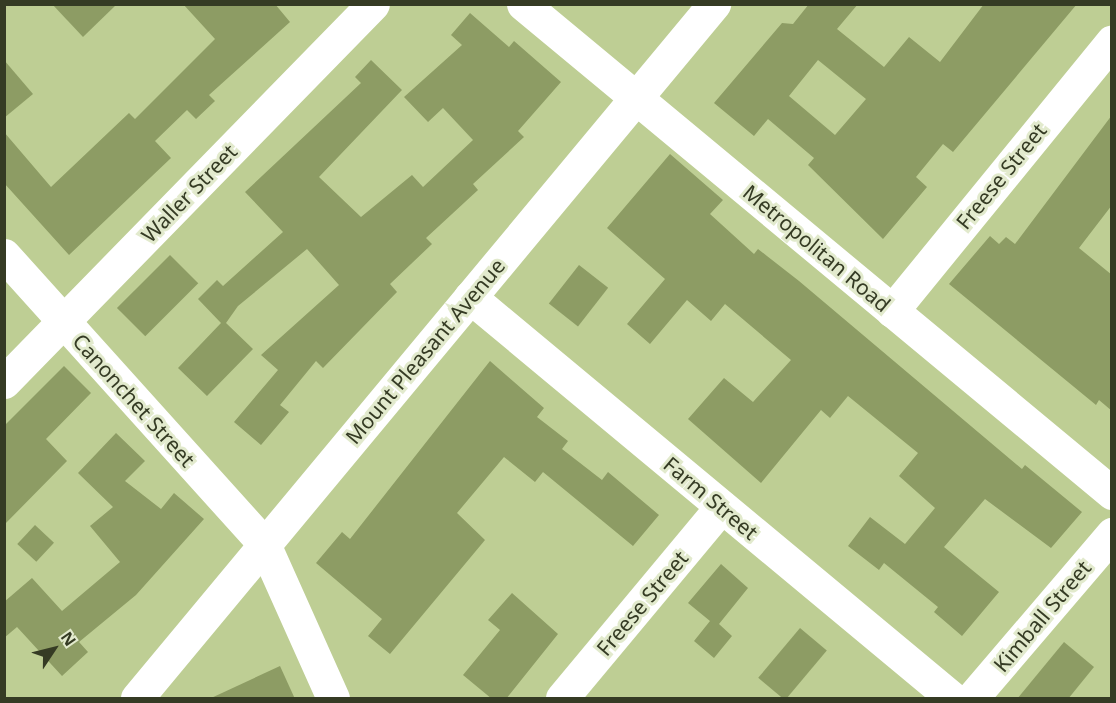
<!DOCTYPE html>
<style>
body{margin:0}
#map{position:relative;width:1116px;height:703px;overflow:hidden;background:#bece94;font-family:"Noto Sans",sans-serif}
div>[style]{position:absolute}
[style*='--x']{left:calc(var(--x)*1px);top:calc(var(--y)*1px);width:calc(var(--w)*1px);rotate:calc(var(--a)*1deg)}
.building>*{inset:0;background:#8d9c64;transform-origin:0 0}
.minor>*{height:33px;margin:-16.5px;padding:0 16.5px;transform-origin:16.5px;border-radius:16.5px;background:#fff}
.major>*{height:33px;margin:-16.5px;padding:0 16.5px;transform-origin:16.5px;border-radius:16.5px;background:#fff}
span{translate:-50% -50%;white-space:nowrap;text-align:center;line-height:1.15;-webkit-text-stroke:6px #e2eacd;paint-order:stroke}
.street-label{font-size:21px;color:#353b24}
.frame{position:absolute;inset:0;border:6px solid #353b24;pointer-events:none}
.north{position:absolute;left:24px;top:619px;width:60px;height:60px;-webkit-text-stroke:4px #e2eacd;paint-order:stroke;rotate:55deg;font-size:16px;font-weight:700;line-height:24px;text-align:center;color:#353b24}
.north::after{content:'';display:block;margin:auto;width:21px;height:27px;background:#353b24;clip-path:polygon(50% 0,100% 100%,50% 72%,0 100%)}
</style>
<div id="map">
<div class="building">
<i style="clip-path:polygon(52px 4px,117px 4px,83px 37px)"></i>
<i style="clip-path:polygon(183px 4px,275px 4px,290px 22px,209px 95px,215px 101px,196px 119px,187px 110px,155px 141px,171px 158px,69px 255px,4px 183px,4px 132px,51px 187px,129px 113px,135px 119px,215px 39px)"></i>
<i style="clip-path:polygon(evenodd,809px 4px,858px 4px,837px 29px,884px 67px,909px 37px,940px 62px,984px 4px,1077px 4px,953px 152px,943px 144px,916px 177px,927px 187px,883px 239px,808px 165px,814px 158px,768px 119px,754px 136px,714px 103px,782px 23px,793px 24px,809px 4px,818px 60px,866px 99px,835px 135px,789px 96px,818px 60px)"></i>
<i style="clip-path:polygon(470px 13px,509px 47px,514px 41px,561px 82px,518px 131px,524px 137px,473px 184px,478px 190px,426px 238px,432px 244px,390px 284px,397px 292px,323px 368px,316px 361px,280px 405px,289px 412px,261px 445px,234px 422px,278px 370px,261px 355px,339px 285px,307px 249px,238px 306px,226px 323px,253px 349px,207px 396px,178px 368px,221px 323px,198px 299px,217px 280px,223px 286px,283px 232px,245px 192px,361px 83px,355px 77px,371px 60px,402px 90px,319px 177px,361px 217px,412px 175px,423px 187px,473px 140px,443px 108px,428px 122px,404px 97px,462px 45px,451px 35px)"></i>
<i style="clip-path:polygon(4px 60px,33px 94px,4px 118px)"></i>
<i style="clip-path:polygon(1112px 115px,1112px 205px,1079px 248px,1112px 275px,1112px 411px,1099px 400px,1096px 405px,949px 284px,990px 236px,999px 244px,1006px 237px,1015px 244px)"></i>
<i style="clip-path:polygon(670px 154px,723px 200px,710px 214px,754px 254px,758px 249px,799px 281px,1022px 469px,1025px 465px,1082px 512px,1051px 548px,985px 499px,944px 547px,999px 592px,962px 636px,934px 612px,938px 607px,884px 563px,879px 570px,848px 546px,870px 517px,905px 544px,935px 508px,899px 476px,918px 453px,848px 396px,830px 418px,821px 410px,761px 483px,688px 419px,724px 378px,753px 402px,791px 360px,725px 304px,711px 321px,687px 300px,650px 344px,627px 324px,665px 279px,607px 228px)"></i>
<i style="left:170px;top:255px;width:40px;height:75px;rotate:45deg"></i>
<i style="left:579px;top:265px;width:37px;height:49px;rotate:38deg"></i>
<i style="clip-path:polygon(490px 361px,544px 408px,537px 417px,568px 441px,562px 449px,602px 480px,608px 472px,659px 515px,633px 546px,543px 472px,535px 482px,504px 457px,457px 513px,485px 540px,390px 654px,368px 636px,382px 619px,316px 563px,342px 532px,350px 539px)"></i>
<i style="clip-path:polygon(64px 366px,91px 393px,46px 439px,67px 461px,4px 525px,4px 426px)"></i>
<i style="clip-path:polygon(116px 433px,145px 461px,125px 481px,161px 509px,174px 493px,204px 519px,136px 595px,79px 642px,88px 652px,62px 676px,17px 627px,4px 638px,4px 602px,32px 578px,62px 611px,120px 562px,90px 526px,113px 507px,78px 473px)"></i>
<i style="left:35px;top:525px;width:26px;height:26px;rotate:43deg"></i>
<i style="clip-path:polygon(721px 564px,748px 588px,719px 624px,732px 636px,714px 658px,694px 641px,710px 621px,688px 603px)"></i>
<i style="clip-path:polygon(512px 593px,558px 634px,506px 699px,492px 699px,463px 675px,500px 630px,488px 620px)"></i>
<i style="left:800px;top:628px;width:35px;height:65px;rotate:40deg"></i>
<i style="clip-path:polygon(1064px 642px,1094px 667px,1068px 699px,1017px 699px)"></i>
<i style="clip-path:polygon(280px 666px,295px 699px,209px 699px)"></i>
</div>
<div class="minor">
<i style="--x:523;--y:4;--w:766;--a:39.7"></i>
<i style="--x:4;--y:255;--w:389;--a:48"></i>
<i style="--x:264;--y:544;--w:169;--a:65.9"></i>
<i style="--x:470;--y:297;--w:627;--a:39.76"></i>
<i style="--x:892;--y:311;--w:348;--a:-50.8"></i>
<i style="--x:4;--y:382;--w:528;--a:-45.69"></i>
<i style="--x:562;--y:698;--w:249;--a:-50.2"></i>
<i style="--x:972;--y:698;--w:216;--a:-49.5"></i>
</div>
<div class="major">
<i style="--x:137;--y:698;--w:903;--a:-50.26"></i>
</div>
<div class="street-label">
<span style="left:1001px;top:176px;rotate:-51deg">Freese Street</span>
<span style="left:189px;top:193px;rotate:-46deg">Waller Street</span>
<span style="left:817px;top:248px;rotate:40deg">Metropolitan Road</span>
<span style="left:425px;top:351px;rotate:-50deg">Mount Pleasant Avenue</span>
<span style="left:134px;top:400px;rotate:48deg">Canonchet Street</span>
<span style="left:711px;top:498px;rotate:40deg">Farm Street</span>
<span style="left:642px;top:603px;rotate:-50deg">Freese Street</span>
<span style="left:1042px;top:616px;rotate:-50deg">Kimball Street</span>
</div>
<div class="frame"></div>
<div class="north">N</div>
</div>
